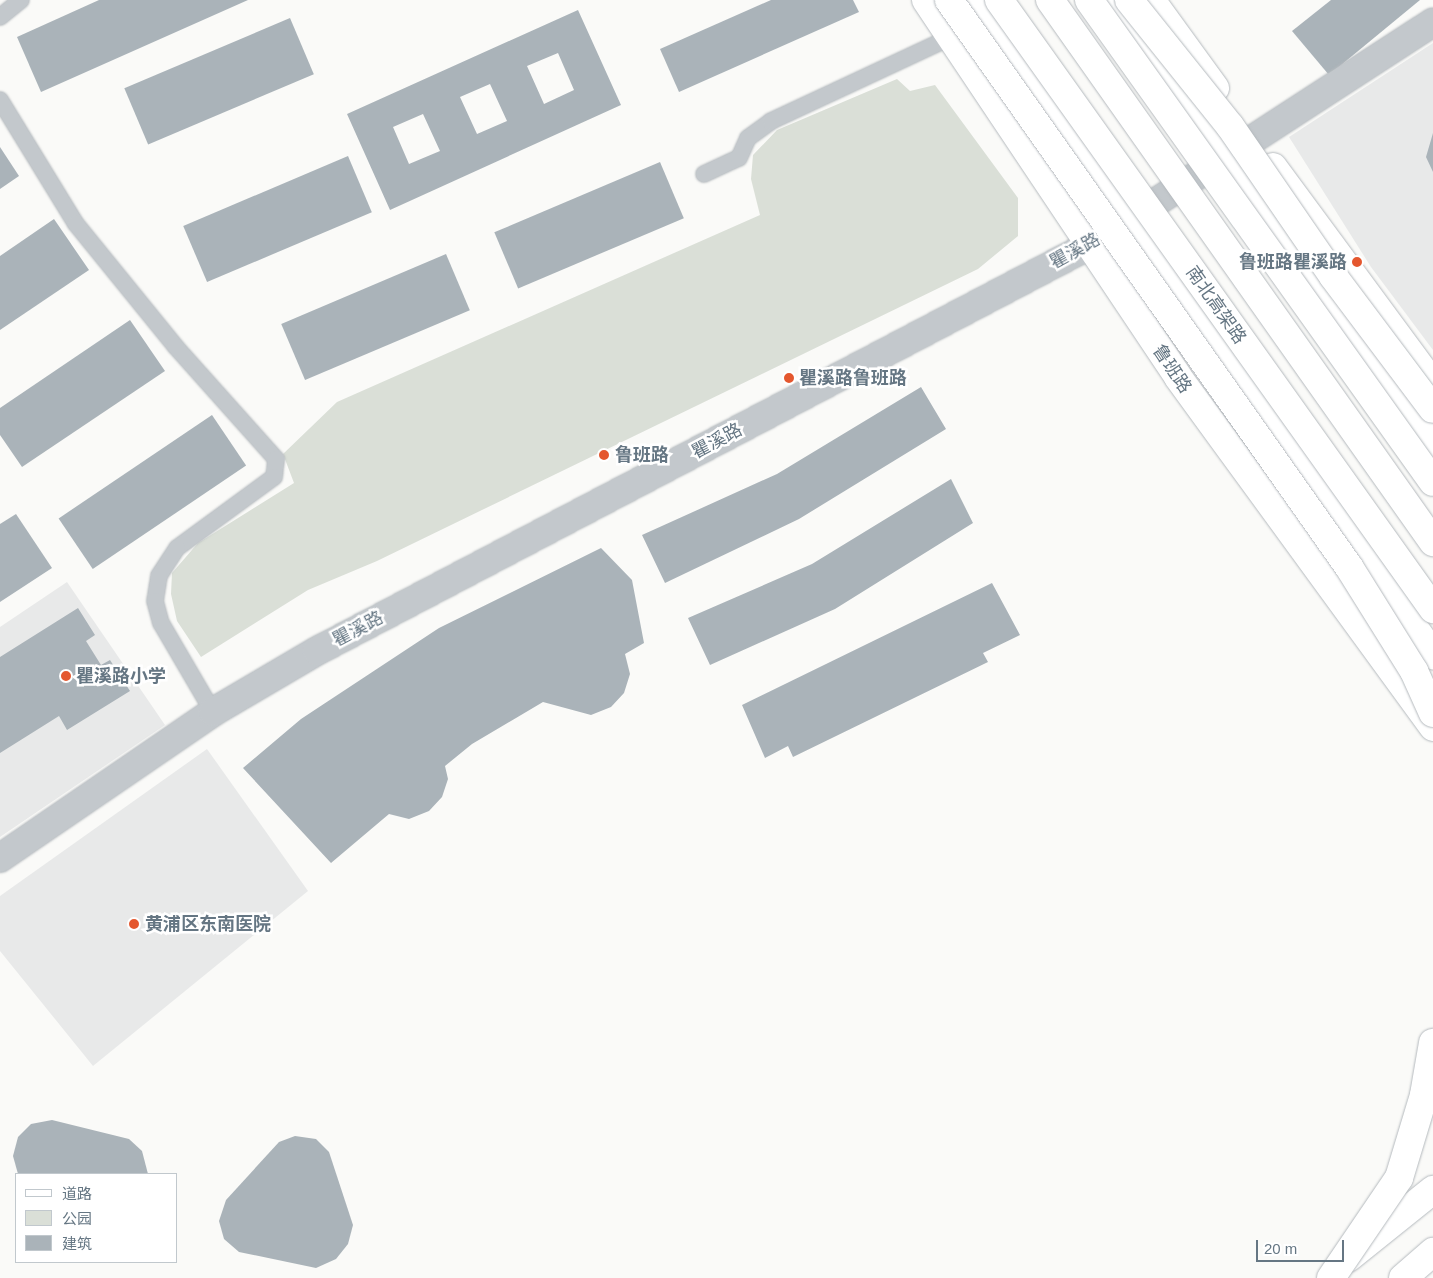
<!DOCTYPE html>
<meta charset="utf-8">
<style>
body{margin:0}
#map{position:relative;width:1433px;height:1278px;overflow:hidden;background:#fafaf8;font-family:Helvetica,"Noto Sans SC",sans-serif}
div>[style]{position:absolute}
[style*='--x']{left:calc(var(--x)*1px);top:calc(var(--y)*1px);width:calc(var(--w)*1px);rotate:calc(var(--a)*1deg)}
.built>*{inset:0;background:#e8e9e9}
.green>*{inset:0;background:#dadfd7}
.building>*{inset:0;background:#aab3b9;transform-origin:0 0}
.roads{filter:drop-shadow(0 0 1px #b5babe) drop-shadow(0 0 1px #b5babe)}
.service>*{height:16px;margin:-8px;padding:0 8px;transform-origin:8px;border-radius:8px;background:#c3c8cc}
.minor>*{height:28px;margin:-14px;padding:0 14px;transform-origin:14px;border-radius:14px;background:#c3c8cc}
.primary>*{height:28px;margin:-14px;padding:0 14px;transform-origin:14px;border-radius:14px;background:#fff}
.trunk>*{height:28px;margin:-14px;padding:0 14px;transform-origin:14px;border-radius:14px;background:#fff}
.bridges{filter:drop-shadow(0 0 1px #b4b9bd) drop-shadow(0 0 1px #b4b9bd)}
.trunk-bridge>*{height:28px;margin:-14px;padding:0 14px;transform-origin:14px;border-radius:14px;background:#fff}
.dots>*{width:14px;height:14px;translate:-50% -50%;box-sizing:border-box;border:2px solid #fff;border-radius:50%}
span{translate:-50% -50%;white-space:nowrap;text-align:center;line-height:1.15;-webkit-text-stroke:5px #fff;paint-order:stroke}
.street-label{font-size:18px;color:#657683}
.poi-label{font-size:18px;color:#657683;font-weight:700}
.right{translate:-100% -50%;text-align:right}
.left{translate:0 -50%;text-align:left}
.legend{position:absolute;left:15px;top:1173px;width:162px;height:90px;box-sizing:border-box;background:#fff;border:1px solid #c1c8cd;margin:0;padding:6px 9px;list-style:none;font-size:15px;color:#657683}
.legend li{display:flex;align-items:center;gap:10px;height:25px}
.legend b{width:25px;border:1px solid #c1c8cd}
.scale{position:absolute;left:1256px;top:1240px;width:88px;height:22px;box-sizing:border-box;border:2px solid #657683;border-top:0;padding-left:6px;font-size:15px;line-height:18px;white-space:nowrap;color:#657683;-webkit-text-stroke:4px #fff;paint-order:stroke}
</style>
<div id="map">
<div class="built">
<i style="clip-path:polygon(1433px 43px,1433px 350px,1371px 267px,1289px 137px)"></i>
<i style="clip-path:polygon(67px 582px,165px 725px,0 837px,0 627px)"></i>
<i style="clip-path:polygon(207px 749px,308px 891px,93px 1066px,0 951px,0 896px)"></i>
</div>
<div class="green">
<i style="clip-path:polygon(897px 79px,910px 91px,935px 85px,1018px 198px,1018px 236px,978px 269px,377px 561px,308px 590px,201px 657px,177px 621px,171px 594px,172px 573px,198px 543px,294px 483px,283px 454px,337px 402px,760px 215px,751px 179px,753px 155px,777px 130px)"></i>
</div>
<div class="building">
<i style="clip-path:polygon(99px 0,248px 0,41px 92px,17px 37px)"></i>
<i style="clip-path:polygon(771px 0,853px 0,859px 12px,679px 92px,660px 49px)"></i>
<i style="clip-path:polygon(1331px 0,1420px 0,1329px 75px,1292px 31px)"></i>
<i style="clip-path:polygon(evenodd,578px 10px,621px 105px,390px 210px,347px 114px,578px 10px,558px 53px,574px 90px,544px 104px,527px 66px,558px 53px,578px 10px,490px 84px,507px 121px,477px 134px,460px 97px,490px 84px,578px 10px,423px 114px,440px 151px,409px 164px,393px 127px,423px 114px)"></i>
<i style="left:290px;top:18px;width:61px;height:180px;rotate:67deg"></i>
<i style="clip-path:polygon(1433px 133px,1433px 172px,1426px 157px)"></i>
<i style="clip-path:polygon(0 147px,19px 176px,0 189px)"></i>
<i style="left:348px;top:156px;width:61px;height:179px;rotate:67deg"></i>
<i style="left:660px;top:162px;width:61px;height:180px;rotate:67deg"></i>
<i style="clip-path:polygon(54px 219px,89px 270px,0 330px,0 256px)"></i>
<i style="left:446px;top:254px;width:61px;height:179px;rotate:67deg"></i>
<i style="clip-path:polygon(130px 320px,165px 371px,22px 467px,0 435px,0 408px)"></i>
<i style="clip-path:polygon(921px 387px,946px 429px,799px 519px,665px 583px,642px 535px,777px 474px)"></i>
<i style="left:212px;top:415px;width:61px;height:185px;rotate:56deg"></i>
<i style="clip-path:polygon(951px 479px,973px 523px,835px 609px,710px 665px,688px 618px,812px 564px)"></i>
<i style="clip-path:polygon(16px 514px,52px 568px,0 602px,0 524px)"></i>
<i style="clip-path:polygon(601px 548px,632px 580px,644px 643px,625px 654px,630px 674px,624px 693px,611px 707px,591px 715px,543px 702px,472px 744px,445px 766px,448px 779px,442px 797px,429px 811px,409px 819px,389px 814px,331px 863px,243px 768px,301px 719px,439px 628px)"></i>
<i style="clip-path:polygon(992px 583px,1020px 635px,983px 653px,988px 662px,793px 757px,788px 746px,765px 758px,742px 705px)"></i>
<i style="clip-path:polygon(78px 608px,95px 635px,86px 641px,101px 665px,110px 660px,130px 691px,67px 730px,59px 716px,0 753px,0 657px)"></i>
<i style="clip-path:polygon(52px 1120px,129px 1139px,142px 1151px,148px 1174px,18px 1174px,13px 1156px,18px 1137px,31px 1124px)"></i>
<i style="clip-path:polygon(295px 1136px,316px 1139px,329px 1152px,353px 1225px,348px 1244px,336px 1259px,316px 1268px,239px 1252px,224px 1239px,219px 1221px,226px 1200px,279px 1142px)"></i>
</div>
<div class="roads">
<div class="service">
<i style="--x:0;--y:17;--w:27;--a:-39"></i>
<i style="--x:0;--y:100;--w:145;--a:58.5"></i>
<i style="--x:76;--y:224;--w:157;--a:50.9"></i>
<i style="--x:175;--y:346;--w:152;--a:48.2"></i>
<i style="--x:276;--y:459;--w:18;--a:96"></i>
<i style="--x:274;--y:477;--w:120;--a:143.8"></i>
<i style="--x:177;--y:548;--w:33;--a:123"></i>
<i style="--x:159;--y:576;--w:25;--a:99"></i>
<i style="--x:155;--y:601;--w:23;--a:75"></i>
<i style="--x:161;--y:623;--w:103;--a:59.7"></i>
<i style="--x:704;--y:174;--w:38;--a:-25"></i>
<i style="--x:739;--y:158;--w:22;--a:-66"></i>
<i style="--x:748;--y:138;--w:29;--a:-36"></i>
<i style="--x:771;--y:121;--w:199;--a:-25"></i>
</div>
<div class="minor">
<i style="--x:0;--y:858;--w:258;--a:-34.4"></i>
<i style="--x:213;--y:712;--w:121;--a:-30.4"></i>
<i style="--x:317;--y:651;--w:873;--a:-27.71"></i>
<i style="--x:1090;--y:245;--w:409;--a:-33"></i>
</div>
<div class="primary">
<i style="--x:926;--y:0;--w:453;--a:56.2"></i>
<i style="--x:1178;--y:377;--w:433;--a:53.9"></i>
<i style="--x:978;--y:0;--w:798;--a:55.21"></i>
<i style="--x:1106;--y:0;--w:197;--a:52.4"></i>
<i style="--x:1226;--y:156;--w:276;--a:55.3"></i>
<i style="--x:1383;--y:383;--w:80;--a:51.6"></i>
<i style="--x:1151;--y:0;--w:109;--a:54"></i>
<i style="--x:1273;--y:167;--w:270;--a:53.6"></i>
<i style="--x:1348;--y:1258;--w:109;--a:-38.7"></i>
</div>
<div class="trunk">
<i style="--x:1403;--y:1278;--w:40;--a:-41"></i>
</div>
</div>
<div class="bridges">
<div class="trunk-bridge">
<i style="--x:949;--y:0;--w:694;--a:54.8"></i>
<i style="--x:1349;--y:567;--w:123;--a:58"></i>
<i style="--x:1414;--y:671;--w:46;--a:65.7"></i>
<i style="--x:999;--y:0;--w:748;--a:54.52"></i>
<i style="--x:1050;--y:0;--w:664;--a:54.75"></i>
<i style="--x:1089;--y:0;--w:592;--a:54.48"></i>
<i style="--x:1129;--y:0;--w:161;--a:51.3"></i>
<i style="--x:1230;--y:126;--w:182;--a:55.5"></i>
<i style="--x:1333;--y:276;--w:166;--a:53.1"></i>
<i style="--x:1331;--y:1278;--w:121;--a:-55.8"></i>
<i style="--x:1399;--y:1178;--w:87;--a:-73.2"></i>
<i style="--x:1424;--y:1095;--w:53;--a:-80.2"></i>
</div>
</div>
<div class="dots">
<i style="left:1357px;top:262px;background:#e4572e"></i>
<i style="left:789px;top:378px;background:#e4572e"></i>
<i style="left:604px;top:455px;background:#e4572e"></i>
<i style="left:66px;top:676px;background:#e4572e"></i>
<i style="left:134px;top:924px;background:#e4572e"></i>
</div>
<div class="street-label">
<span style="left:1075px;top:251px;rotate:-29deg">瞿溪路</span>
<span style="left:1216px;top:305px;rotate:55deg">南北高架路</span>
<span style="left:1172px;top:369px;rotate:56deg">鲁班路</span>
<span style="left:717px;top:441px;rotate:-28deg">瞿溪路</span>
<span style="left:358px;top:629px;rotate:-28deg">瞿溪路</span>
</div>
<div class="poi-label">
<span class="right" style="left:1347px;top:262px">鲁班路瞿溪路</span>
<span class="left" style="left:799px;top:378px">瞿溪路鲁班路</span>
<span class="left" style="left:615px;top:455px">鲁班路</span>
<span class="left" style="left:76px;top:676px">瞿溪路小学</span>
<span class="left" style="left:145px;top:924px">黄浦区东南医院</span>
</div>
<ul class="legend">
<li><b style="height:6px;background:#fff"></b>道路</li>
<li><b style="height:14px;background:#dadfd7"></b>公园</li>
<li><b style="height:14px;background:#aab3b9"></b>建筑</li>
</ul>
<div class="scale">20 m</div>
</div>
